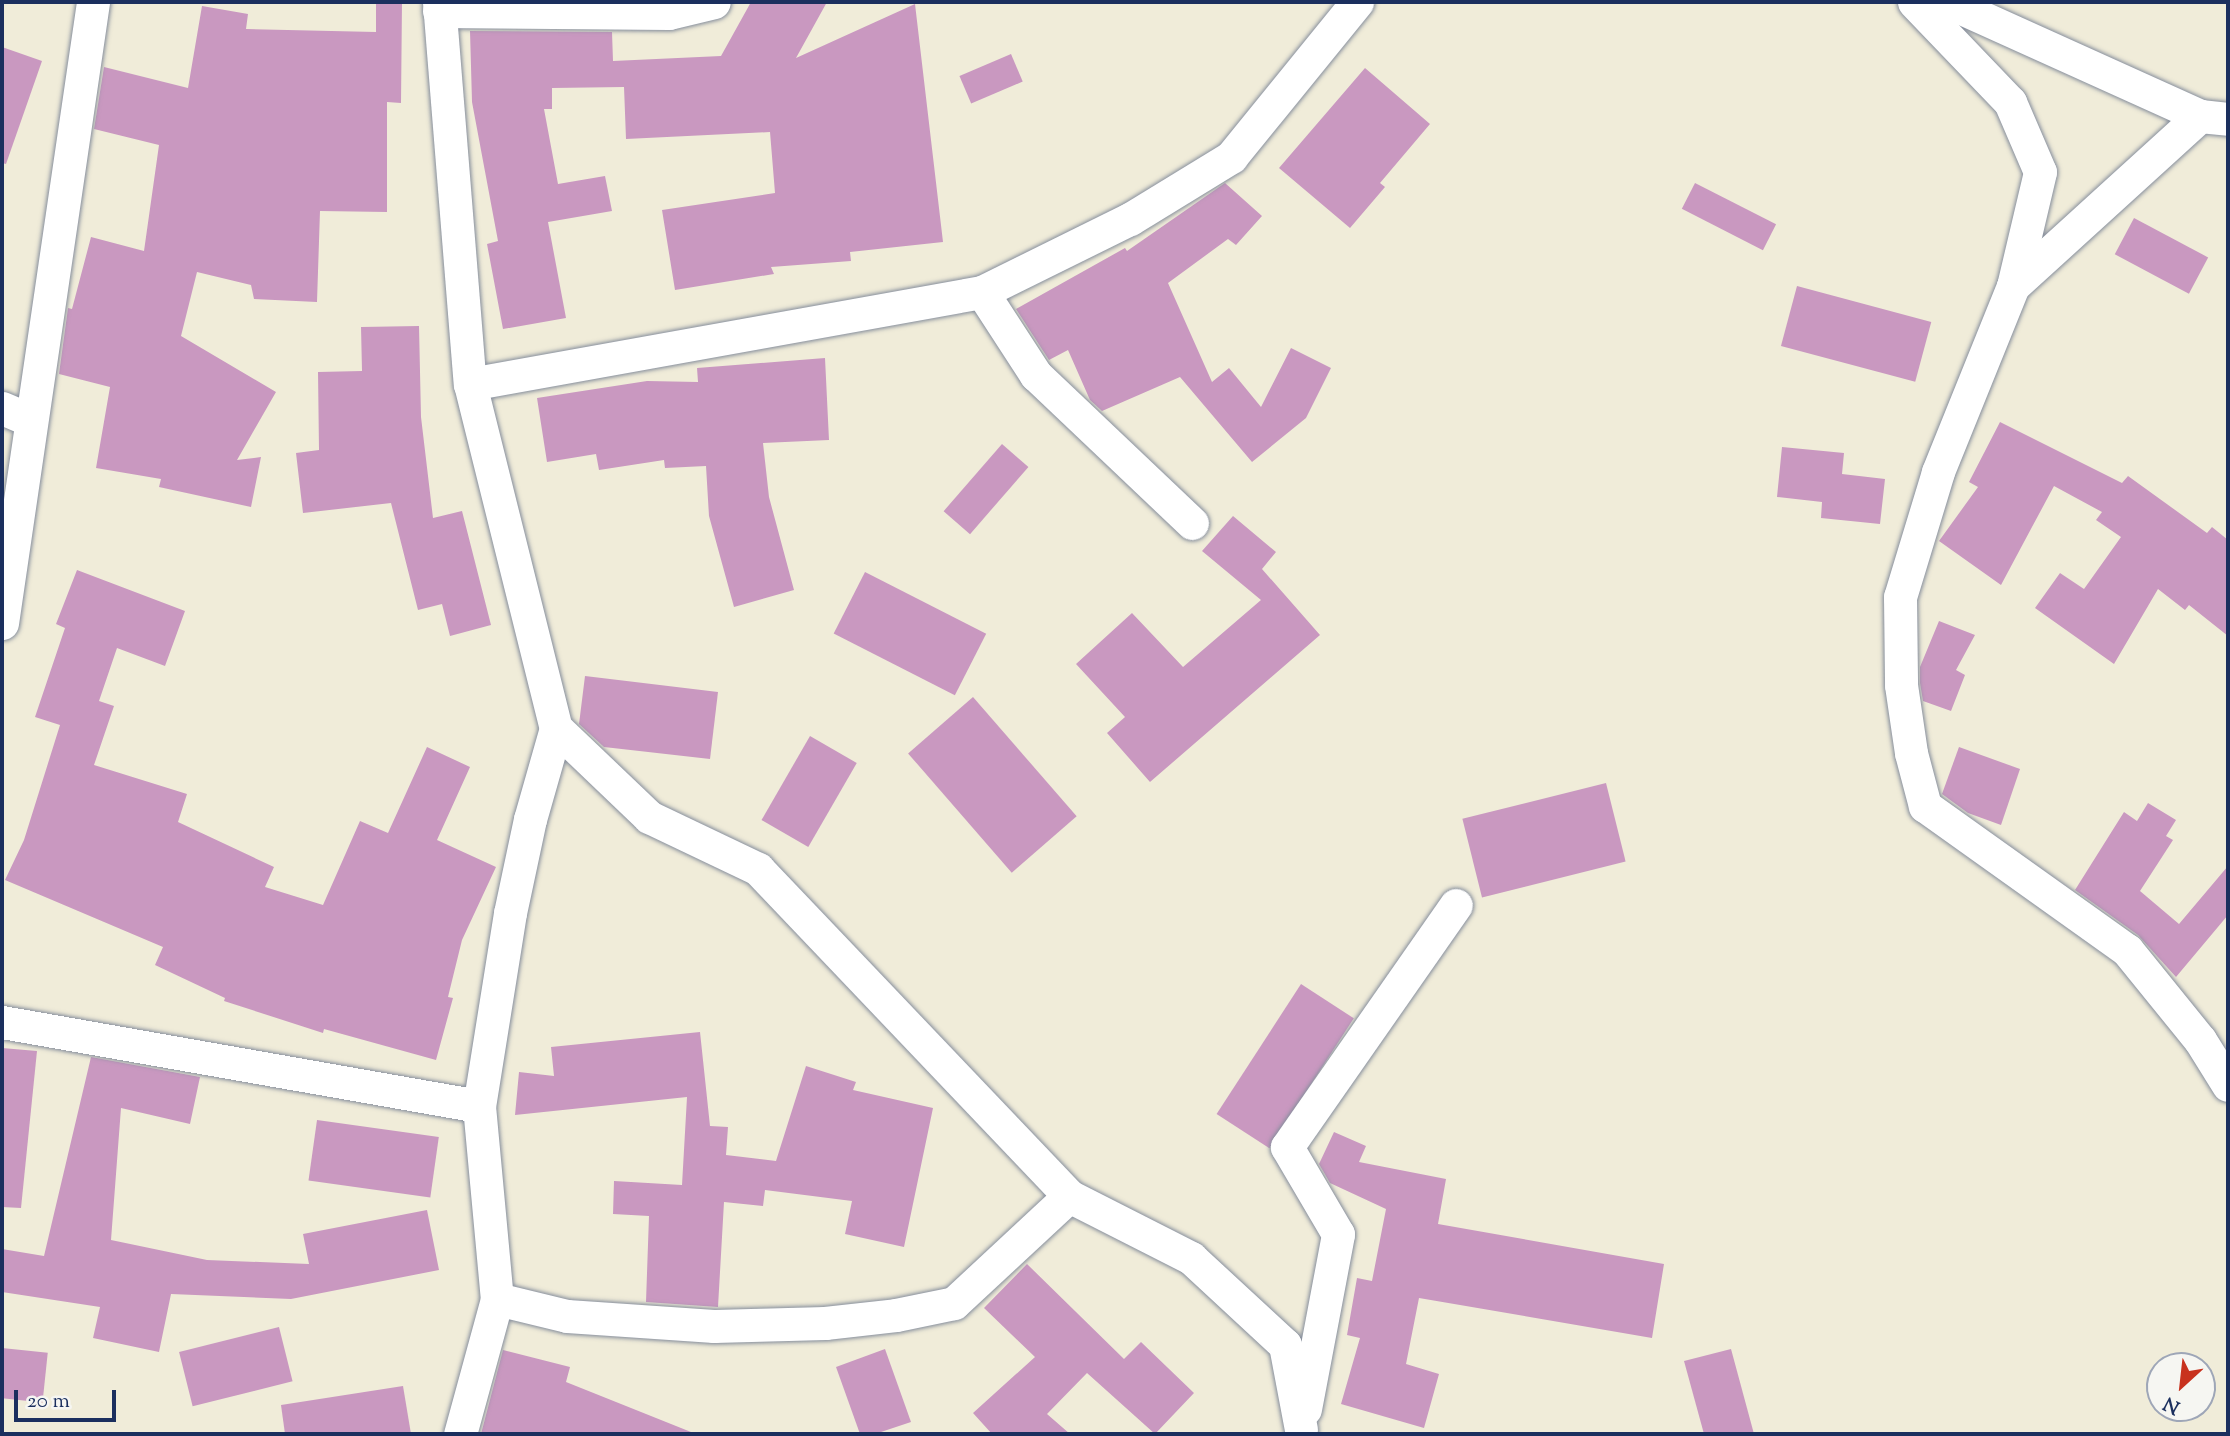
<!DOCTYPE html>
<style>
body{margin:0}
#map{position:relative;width:2230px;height:1436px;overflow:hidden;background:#f0ecd9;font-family:"Sorts Mill Goudy",serif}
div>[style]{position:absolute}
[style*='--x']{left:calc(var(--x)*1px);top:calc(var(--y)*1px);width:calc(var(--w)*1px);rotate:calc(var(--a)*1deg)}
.building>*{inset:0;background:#c998c0;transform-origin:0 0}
.roads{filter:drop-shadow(0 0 2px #868e9c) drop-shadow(0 0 2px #868e9c)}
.minor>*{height:33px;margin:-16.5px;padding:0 16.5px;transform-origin:16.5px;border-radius:16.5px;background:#fff}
span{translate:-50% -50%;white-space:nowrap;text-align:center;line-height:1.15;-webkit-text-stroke:5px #f6f6f2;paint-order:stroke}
.frame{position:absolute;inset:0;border:4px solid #1b2f5e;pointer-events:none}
.north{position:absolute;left:2146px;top:1352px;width:70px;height:70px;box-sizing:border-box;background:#f6f6f2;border:2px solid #9ea6b7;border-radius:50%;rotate:207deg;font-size:19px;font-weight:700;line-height:28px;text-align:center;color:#1b2f5e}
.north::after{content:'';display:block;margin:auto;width:24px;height:32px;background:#c8321e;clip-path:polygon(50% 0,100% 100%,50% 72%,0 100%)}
.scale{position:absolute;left:14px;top:1390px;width:102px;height:32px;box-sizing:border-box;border:4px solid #1b2f5e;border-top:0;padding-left:9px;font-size:21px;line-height:24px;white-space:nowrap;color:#1b2f5e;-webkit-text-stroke:5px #f6f6f2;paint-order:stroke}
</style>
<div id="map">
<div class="building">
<i style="clip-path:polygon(376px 2px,402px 2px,401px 103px,387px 102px,387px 212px,320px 211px,317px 302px,254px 299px,251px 285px,197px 272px,181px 336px,276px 392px,237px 460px,261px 457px,251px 507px,159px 487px,161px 479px,96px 468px,110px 387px,59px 374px,68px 308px,72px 309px,91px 237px,144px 251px,159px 145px,94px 129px,104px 67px,188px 88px,202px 6px,248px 14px,246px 29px,376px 32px)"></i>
<i style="clip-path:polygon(751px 2px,827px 2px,796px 58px,915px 4px,943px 242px,850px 252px,851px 261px,771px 267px,774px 274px,675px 290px,662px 210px,775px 193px,770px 132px,626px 139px,624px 87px,552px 88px,552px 109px,544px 109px,558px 184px,605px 176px,612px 211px,548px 222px,566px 318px,503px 329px,487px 244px,498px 241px,472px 102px,470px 31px,612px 32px,613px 61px,721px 56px)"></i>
<i style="clip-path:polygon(2px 47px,42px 61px,6px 164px,2px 163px)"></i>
<i style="left:1011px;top:54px;width:30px;height:56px;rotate:67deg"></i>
<i style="clip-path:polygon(1365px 68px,1430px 124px,1380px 183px,1385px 187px,1350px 228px,1279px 168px)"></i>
<i style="clip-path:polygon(1225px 183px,1262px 216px,1236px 245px,1228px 239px,1168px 283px,1212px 382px,1229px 368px,1261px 407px,1291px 348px,1331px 368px,1306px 418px,1252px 462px,1180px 377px,1102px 411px,1090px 400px,1068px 350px,1049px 360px,1016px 309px,1125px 248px,1127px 251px)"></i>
<i style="left:1695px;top:183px;width:91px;height:29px;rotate:27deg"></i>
<i style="left:2134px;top:218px;width:84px;height:41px;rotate:28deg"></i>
<i style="left:1797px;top:286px;width:139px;height:62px;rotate:15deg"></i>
<i style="clip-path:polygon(419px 326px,421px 417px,433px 518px,462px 511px,491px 625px,450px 636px,442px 604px,418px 610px,391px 503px,303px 513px,296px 453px,319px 450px,318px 372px,362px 371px,361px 327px)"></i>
<i style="clip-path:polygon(825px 358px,829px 440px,763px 443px,769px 497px,794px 590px,734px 607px,709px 516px,706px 466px,665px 468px,664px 460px,599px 470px,596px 454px,547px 462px,537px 398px,647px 381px,698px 382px,697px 368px)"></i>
<i style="clip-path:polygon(2000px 422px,2122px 483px,2128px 476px,2207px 533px,2212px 527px,2228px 540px,2228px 636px,2189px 605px,2185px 610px,2158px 589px,2114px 664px,2035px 608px,2060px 573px,2084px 589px,2121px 537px,2096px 520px,2102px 512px,2054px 486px,2001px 585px,1939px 541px,1978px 487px,1969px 482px)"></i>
<i style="left:1002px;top:444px;width:35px;height:89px;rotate:41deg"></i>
<i style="clip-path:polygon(1782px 447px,1844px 453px,1842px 474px,1885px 479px,1880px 524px,1821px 518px,1822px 502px,1777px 497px)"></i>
<i style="clip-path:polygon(1233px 516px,1276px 552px,1262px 569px,1320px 635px,1150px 782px,1107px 733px,1125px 717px,1076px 664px,1132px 613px,1183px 667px,1261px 600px,1202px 551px)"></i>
<i style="clip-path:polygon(77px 570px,185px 611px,165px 666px,117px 648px,99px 701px,114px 706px,94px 765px,187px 794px,178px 822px,274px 867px,265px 887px,323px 905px,360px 821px,388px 833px,427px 747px,470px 767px,437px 840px,496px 867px,462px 940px,448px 997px,453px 998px,436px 1060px,324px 1029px,323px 1033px,224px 1001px,225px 998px,155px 965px,163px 947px,5px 880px,24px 840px,60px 725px,35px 717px,65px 628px,56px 624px)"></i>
<i style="left:865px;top:572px;width:136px;height:69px;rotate:27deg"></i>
<i style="clip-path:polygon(1939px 621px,1975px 635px,1956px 670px,1965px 675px,1951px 711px,1923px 701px,1920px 683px,1920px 667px)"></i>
<i style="clip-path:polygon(585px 676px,718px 692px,710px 759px,604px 747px,579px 724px)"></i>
<i style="left:973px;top:697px;width:158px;height:86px;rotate:49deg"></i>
<i style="left:810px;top:736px;width:54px;height:97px;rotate:30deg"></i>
<i style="clip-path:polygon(1959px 747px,2020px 769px,2001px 825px,1968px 813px,1942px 794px)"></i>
<i style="left:1606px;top:783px;width:81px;height:148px;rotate:76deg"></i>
<i style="clip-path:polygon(2148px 803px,2176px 820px,2166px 836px,2173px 840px,2140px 891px,2179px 924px,2228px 866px,2228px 915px,2176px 977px,2138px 935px,2075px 890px,2124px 812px,2137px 821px)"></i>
<i style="left:1301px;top:984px;width:63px;height:155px;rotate:33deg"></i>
<i style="clip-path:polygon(700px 1032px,710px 1126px,728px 1127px,726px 1155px,776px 1161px,806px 1066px,856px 1082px,853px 1090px,933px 1108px,904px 1247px,845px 1234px,852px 1201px,765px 1190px,763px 1206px,724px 1202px,718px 1307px,646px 1302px,649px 1216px,613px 1214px,614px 1181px,682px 1185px,687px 1097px,515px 1115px,519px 1072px,554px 1076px,551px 1047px)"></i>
<i style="clip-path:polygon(2px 1048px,37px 1051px,21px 1208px,2px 1207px)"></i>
<i style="clip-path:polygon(91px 1057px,200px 1077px,190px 1124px,121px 1108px,111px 1240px,207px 1260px,309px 1264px,303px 1234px,427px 1210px,439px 1270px,291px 1299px,171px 1294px,159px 1352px,93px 1338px,100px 1307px,2px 1292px,2px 1249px,44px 1256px)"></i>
<i style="left:317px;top:1120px;width:123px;height:61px;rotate:8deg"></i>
<i style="clip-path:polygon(1334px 1132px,1366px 1146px,1359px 1162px,1446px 1179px,1438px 1224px,1664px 1264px,1652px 1338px,1419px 1298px,1406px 1364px,1439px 1374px,1424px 1428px,1341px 1404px,1360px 1338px,1347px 1335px,1357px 1278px,1372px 1281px,1386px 1209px,1330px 1183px,1319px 1164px)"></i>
<i style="clip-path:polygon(1027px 1264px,1124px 1359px,1141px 1342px,1194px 1393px,1155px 1434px,1087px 1373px,1047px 1414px,1070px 1434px,992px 1434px,973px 1413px,1035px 1357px,984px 1308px)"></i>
<i style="left:279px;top:1327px;width:56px;height:103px;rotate:76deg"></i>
<i style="left:2px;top:1348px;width:46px;height:50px;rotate:6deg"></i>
<i style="clip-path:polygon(885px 1349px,911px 1422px,875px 1434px,860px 1434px,836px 1367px)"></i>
<i style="clip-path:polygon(1731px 1349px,1754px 1434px,1704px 1434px,1684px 1361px)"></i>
<i style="clip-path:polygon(503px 1350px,570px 1367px,566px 1382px,696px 1434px,481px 1434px)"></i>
<i style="clip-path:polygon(403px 1386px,411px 1434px,285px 1434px,281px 1405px)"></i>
</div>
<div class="roads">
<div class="minor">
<i style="--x:439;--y:2;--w:383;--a:85.4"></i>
<i style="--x:470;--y:384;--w:355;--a:76"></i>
<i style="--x:556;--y:728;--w:95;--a:105.9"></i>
<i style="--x:530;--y:819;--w:96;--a:102"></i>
<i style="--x:510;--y:913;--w:195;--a:99.1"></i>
<i style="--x:479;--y:1106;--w:194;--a:84.7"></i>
<i style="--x:497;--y:1299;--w:140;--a:105.3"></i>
<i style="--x:1914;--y:2;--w:139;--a:46.2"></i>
<i style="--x:2010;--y:102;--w:76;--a:66.8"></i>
<i style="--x:2040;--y:172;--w:117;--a:103.3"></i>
<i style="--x:2013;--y:286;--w:201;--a:112"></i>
<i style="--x:1938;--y:472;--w:131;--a:106.9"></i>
<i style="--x:1900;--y:597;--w:88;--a:89.3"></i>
<i style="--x:1901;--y:685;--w:69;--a:81.6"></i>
<i style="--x:1911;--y:753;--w:55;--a:75.2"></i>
<i style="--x:1925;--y:806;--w:248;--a:35.5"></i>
<i style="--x:2127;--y:950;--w:116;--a:51"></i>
<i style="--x:2200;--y:1040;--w:53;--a:58.1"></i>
<i style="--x:1948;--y:2;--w:277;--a:24.3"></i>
<i style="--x:2200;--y:116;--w:28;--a:6"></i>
<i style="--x:439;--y:11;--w:230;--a:0.5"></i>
<i style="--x:669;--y:13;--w:46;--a:-13.7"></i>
<i style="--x:2013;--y:286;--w:253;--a:-42.3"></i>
<i style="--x:982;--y:292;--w:99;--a:57"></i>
<i style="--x:1036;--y:375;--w:215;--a:43.5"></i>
<i style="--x:470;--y:384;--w:520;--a:-10.19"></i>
<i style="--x:982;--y:292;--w:165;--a:-26.3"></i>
<i style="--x:1130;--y:219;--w:119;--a:-31.5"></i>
<i style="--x:1231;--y:157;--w:200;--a:-50.9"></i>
<i style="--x:2;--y:408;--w:30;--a:23"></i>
<i style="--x:2;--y:623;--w:628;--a:-81.66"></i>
<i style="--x:556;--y:728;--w:129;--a:43.7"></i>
<i style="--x:649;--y:817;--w:121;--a:25.5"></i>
<i style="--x:758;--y:869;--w:451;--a:46.4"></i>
<i style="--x:1069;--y:1196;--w:137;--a:26.9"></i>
<i style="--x:1191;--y:1258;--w:128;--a:42.8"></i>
<i style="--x:1285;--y:1345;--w:86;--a:79.3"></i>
<i style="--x:2;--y:1022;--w:484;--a:10"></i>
<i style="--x:497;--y:1299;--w:72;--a:13.7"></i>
<i style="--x:567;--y:1316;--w:147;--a:3.9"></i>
<i style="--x:714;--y:1326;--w:111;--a:-1.5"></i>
<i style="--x:825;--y:1323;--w:71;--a:-6.4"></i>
<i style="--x:896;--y:1315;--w:59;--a:-11.7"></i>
<i style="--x:954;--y:1303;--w:157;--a:-42.9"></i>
<i style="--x:1305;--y:1409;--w:178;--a:-79.3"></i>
<i style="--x:1338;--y:1234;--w:101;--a:-120.4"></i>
<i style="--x:1287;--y:1147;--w:295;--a:-55.1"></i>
</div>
</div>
<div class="frame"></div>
<div class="north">N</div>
<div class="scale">20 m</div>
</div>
